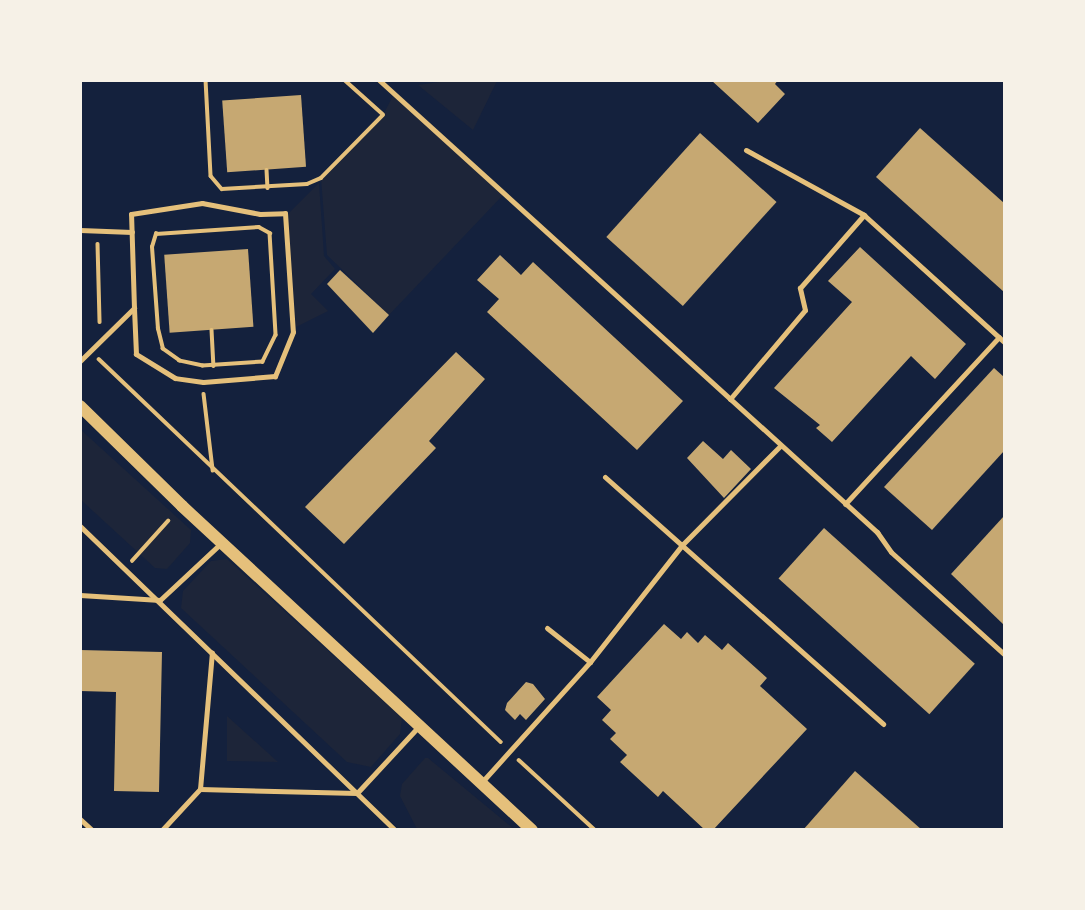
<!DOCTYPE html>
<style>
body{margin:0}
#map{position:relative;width:1085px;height:910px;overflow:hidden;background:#14213d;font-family:Overpass,sans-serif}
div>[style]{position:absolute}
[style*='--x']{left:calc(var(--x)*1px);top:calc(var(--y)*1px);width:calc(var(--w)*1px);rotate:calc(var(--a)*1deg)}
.green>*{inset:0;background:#1d2539}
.building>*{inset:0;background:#c6a872;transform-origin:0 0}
.path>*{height:3.5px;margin:-1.75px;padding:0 1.75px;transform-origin:1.75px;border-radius:1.75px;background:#e5c07b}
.service>*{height:5px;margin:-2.5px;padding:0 2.5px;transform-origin:2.5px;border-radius:2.5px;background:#e5c07b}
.tertiary>*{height:12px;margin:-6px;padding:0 6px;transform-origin:6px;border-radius:6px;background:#e5c07b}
span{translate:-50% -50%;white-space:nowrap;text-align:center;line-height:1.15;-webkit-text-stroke:6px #f6f1e7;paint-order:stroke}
.frame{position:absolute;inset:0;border:82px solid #f6f1e7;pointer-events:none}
</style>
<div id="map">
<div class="green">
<i style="clip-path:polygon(446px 81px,497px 81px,473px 130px,418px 85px)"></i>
<i style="clip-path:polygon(394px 94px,504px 194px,389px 315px,327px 255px,321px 178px,383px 115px)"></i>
<i style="clip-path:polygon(319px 183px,324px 256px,335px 269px,311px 294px,328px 311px,296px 327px,288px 214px)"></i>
<i style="clip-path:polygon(80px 429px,191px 530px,190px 543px,167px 569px,155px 568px,81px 500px)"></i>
<i style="clip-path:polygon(227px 559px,402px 718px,400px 734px,371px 767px,347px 762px,181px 608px,183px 591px,211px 561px)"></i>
<i style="clip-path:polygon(227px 716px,278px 762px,227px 761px)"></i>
<i style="clip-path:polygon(425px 758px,428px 758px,514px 829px,417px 829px,400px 796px,402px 784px)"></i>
</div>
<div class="building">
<i style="clip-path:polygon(711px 80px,778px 80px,775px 84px,785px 94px,758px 123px)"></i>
<i style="left:301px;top:95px;width:72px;height:79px;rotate:86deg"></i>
<i style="clip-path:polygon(920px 128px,1004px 203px,1004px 292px,876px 177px)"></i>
<i style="left:700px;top:133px;width:103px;height:140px;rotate:42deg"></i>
<i style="clip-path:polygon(860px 247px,966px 344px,935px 379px,911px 356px,832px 442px,816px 428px,820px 425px,774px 388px,852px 302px,828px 281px)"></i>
<i style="left:248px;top:249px;width:78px;height:84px;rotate:86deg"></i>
<i style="clip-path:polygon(500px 255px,521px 275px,533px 262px,683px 401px,637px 450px,487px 312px,499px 299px,477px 280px)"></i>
<i style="clip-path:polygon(340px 270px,389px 315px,373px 333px,327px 284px)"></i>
<i style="clip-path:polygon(456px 352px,485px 379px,429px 441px,436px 448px,344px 544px,305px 507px)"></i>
<i style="clip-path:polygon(994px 368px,1004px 377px,1004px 451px,932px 530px,884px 487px)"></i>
<i style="clip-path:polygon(703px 441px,723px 459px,731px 450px,751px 469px,724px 498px,687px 458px)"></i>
<i style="clip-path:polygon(1004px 516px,1004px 625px,951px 574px)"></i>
<i style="left:824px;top:528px;width:203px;height:68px;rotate:42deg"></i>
<i style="clip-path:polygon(664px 624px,681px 639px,687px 632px,698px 643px,705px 635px,722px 650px,728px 643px,767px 678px,760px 686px,807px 729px,713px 830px,705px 830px,663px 791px,658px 797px,620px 762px,627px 755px,610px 739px,616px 733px,602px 720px,611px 710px,597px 697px)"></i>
<i style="clip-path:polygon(80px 650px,162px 652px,159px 792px,114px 791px,116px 692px,80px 691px)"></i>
<i style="clip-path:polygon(526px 682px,533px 684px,545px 699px,526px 720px,520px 714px,515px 720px,505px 710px,507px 703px)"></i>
<i style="clip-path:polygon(855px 771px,922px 830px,803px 830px)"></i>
</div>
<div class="path">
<i style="--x:206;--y:80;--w:96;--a:87"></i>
<i style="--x:211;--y:176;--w:17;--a:50"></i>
<i style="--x:222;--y:189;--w:85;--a:-3.4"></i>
<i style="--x:307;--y:184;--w:15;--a:-23"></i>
<i style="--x:321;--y:178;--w:88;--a:-45.5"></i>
<i style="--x:383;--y:115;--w:52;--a:-138.1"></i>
<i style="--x:267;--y:170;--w:18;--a:87"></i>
<i style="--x:259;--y:227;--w:13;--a:29"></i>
<i style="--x:270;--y:233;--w:102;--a:86.6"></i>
<i style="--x:276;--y:335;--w:30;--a:116"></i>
<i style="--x:263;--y:362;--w:60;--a:176.2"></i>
<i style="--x:203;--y:366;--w:24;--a:-168"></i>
<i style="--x:180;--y:361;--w:21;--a:-145"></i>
<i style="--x:163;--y:349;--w:21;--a:-104"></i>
<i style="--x:158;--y:329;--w:82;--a:-94.2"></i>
<i style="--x:152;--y:247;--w:14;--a:-73"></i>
<i style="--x:156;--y:234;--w:103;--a:-3.9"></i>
<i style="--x:98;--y:244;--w:78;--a:88.5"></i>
<i style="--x:212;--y:330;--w:36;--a:87"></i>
<i style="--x:99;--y:359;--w:555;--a:43.61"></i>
<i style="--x:204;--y:394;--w:77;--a:83.2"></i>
<i style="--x:132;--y:561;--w:54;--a:-48"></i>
<i style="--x:519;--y:760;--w:103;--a:42.6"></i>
</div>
<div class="service">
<i style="--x:379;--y:80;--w:673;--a:42.23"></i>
<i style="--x:877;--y:532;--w:24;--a:55"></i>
<i style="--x:891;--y:552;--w:152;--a:42.1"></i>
<i style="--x:746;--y:150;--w:135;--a:28.8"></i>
<i style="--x:864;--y:215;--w:189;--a:42.2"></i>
<i style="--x:80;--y:230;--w:52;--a:2.2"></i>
<i style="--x:80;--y:361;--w:76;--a:-44.5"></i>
<i style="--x:134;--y:308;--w:94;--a:-91.8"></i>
<i style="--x:131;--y:214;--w:72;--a:-8.8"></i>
<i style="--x:202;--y:203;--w:59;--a:10.7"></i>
<i style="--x:260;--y:214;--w:25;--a:-2"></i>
<i style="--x:285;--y:213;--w:119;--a:86.2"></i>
<i style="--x:293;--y:332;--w:48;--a:112.2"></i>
<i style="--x:275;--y:376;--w:72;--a:175.2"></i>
<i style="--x:203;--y:382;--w:28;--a:-172"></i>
<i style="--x:175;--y:378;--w:46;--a:-148.4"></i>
<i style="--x:136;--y:354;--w:46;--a:-92.5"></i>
<i style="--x:730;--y:399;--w:116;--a:-49.9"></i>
<i style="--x:805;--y:310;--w:23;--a:-103"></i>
<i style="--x:800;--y:288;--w:97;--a:-48.8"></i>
<i style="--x:605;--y:477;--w:372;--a:41.6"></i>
<i style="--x:845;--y:504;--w:227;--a:-47.3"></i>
<i style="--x:80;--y:526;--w:438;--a:44"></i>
<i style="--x:80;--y:595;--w:80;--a:3.6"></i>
<i style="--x:160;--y:600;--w:82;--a:-43"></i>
<i style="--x:547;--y:628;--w:55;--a:38.3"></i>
<i style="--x:481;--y:783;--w:163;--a:-48"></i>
<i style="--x:590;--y:662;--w:150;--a:-51.8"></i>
<i style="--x:683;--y:544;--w:138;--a:-45.3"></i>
<i style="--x:200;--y:789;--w:157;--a:1.5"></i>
<i style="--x:357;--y:793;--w:91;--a:-47.2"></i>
<i style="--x:80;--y:819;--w:16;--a:43"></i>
<i style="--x:162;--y:830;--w:56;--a:-47.2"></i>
<i style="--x:200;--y:789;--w:137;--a:-85"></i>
</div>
<div class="tertiary">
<i style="--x:80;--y:406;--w:143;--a:44.4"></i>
<i style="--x:182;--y:506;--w:477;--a:42.8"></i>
</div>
<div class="frame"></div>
</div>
